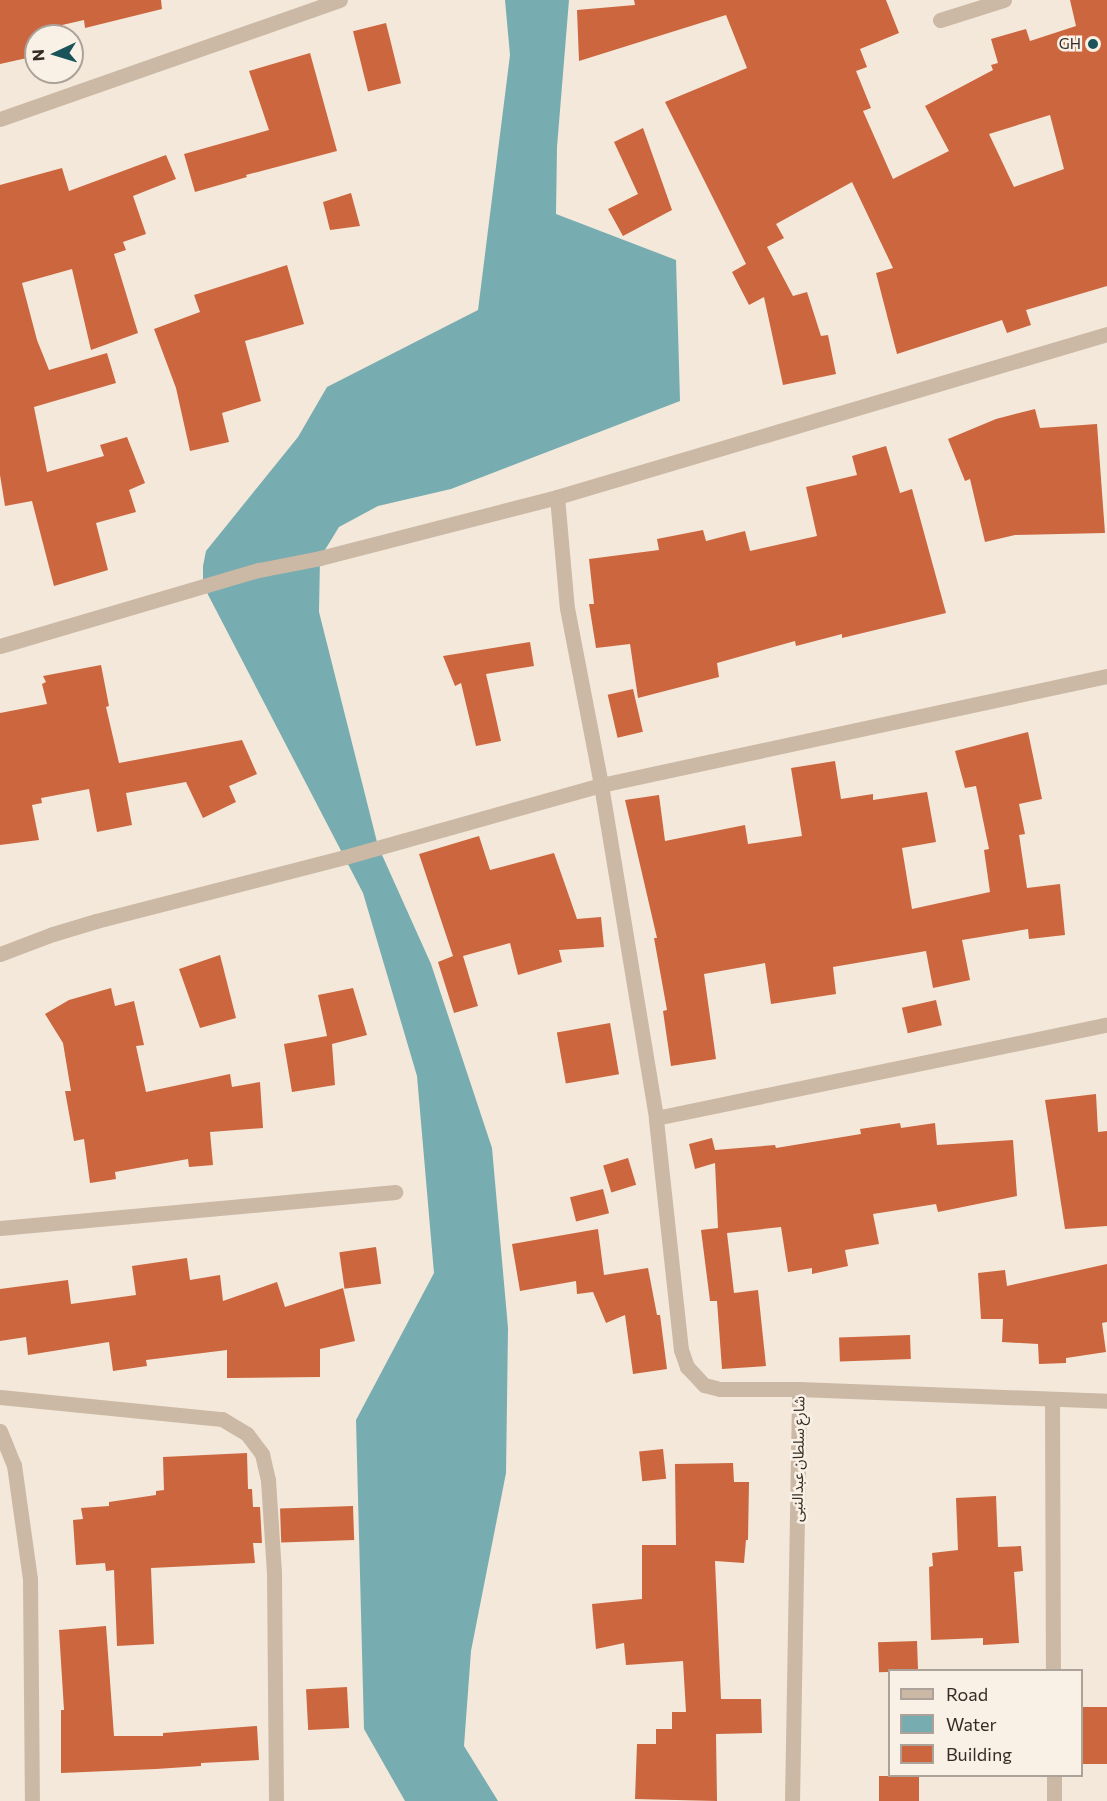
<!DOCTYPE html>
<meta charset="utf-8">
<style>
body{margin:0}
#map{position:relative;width:1107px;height:1801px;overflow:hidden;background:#f3e8d9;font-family:Commissioner,"Noto Sans Arabic",sans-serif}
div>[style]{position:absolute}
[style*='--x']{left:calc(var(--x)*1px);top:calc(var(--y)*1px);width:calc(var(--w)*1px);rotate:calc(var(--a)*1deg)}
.water>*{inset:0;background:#77acb1}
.building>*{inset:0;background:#cc663e;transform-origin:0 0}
.minor>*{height:15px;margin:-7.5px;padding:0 7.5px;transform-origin:7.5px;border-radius:7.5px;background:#cbb8a5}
.dots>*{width:16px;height:16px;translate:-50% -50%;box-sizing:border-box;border:3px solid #faf1e6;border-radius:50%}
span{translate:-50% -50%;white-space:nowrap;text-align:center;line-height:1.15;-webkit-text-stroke:5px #faf1e6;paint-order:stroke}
.poi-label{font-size:15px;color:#362c26}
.right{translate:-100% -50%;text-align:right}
.street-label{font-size:15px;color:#362c26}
.legend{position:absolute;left:888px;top:1669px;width:195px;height:108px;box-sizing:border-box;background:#faf1e6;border:2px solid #aca299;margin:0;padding:8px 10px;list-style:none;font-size:18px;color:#362c26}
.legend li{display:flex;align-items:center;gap:12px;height:30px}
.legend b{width:30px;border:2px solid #aca299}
.north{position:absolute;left:24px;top:24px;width:60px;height:60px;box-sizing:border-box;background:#faf1e6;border:2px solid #aca299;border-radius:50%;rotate:266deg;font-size:16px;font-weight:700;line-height:24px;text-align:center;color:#362c26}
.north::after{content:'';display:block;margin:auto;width:21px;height:27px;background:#1a535a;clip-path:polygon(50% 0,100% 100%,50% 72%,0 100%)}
</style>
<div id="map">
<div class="water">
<i style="clip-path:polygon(505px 0,569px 0,557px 147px,556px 214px,676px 260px,680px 401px,451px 489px,378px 506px,339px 527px,320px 558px,319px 612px,378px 846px,431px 964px,492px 1148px,508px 1328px,506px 1473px,471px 1651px,464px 1746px,498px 1801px,405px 1801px,364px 1729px,356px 1420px,434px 1273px,417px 1076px,363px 893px,203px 585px,203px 566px,206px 551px,298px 437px,327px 387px,478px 310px,510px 55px)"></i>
</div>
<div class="building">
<i style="clip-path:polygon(0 0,161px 0,162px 9px,85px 28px,84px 20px,36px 31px,36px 56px,0 64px)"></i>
<i style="clip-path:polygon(evenodd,634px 0,886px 0,899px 33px,860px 49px,867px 67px,856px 71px,871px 108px,863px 111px,893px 179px,949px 151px,925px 106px,993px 70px,991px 65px,998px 63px,991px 39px,1026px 29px,1030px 41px,1076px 26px,1070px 0,1107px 0,1107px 286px,1026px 310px,1031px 325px,1007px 333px,1002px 320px,897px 354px,876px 273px,893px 268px,852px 182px,776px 224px,784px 238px,767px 247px,793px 296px,807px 292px,821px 336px,828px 335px,836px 374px,783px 385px,764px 297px,749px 305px,732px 272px,746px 264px,665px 102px,747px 68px,726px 15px,579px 61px,577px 10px,635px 5px,634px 0,1050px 115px,1064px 169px,1014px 187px,989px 134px,1050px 115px)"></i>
<i style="left:386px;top:23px;width:62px;height:34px;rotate:76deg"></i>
<i style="clip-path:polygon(310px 53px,337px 151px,246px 175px,247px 177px,195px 192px,184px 154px,269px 130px,249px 71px)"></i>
<i style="clip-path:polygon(643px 128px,672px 210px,623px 236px,608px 209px,638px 194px,614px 142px)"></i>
<i style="clip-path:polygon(166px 155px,176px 179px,133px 196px,146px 234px,123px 242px,126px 250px,114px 254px,138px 333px,91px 350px,72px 269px,22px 283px,37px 340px,49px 370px,107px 353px,116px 383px,34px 407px,47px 472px,104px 456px,100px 445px,127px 437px,145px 483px,129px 490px,136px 512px,96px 523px,108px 570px,54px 586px,32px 501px,5px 506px,0 475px,0 185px,62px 168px,69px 191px)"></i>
<i style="clip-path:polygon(351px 193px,360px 226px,330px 230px,323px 202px)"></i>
<i style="clip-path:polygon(287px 265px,304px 324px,245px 341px,261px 401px,222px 413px,229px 442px,190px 451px,176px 388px,154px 329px,200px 312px,194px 295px)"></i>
<i style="clip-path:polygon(1035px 409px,1040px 428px,1097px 424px,1105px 533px,1015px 535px,985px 542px,970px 479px,965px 481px,948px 439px,996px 419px)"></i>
<i style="clip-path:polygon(886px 446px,900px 493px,912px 489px,946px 613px,842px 638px,842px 634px,796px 646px,795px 641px,717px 663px,719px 677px,638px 698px,630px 644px,596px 648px,589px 604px,594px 604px,589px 559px,659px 550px,657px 539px,703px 530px,706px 541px,745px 531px,750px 551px,817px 536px,806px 487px,857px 475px,852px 456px)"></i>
<i style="clip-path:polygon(530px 642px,534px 666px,486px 674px,501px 741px,476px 746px,461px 683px,455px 686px,443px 656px)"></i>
<i style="clip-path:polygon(101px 665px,109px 706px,106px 707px,119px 763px,242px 740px,257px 774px,229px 786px,236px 802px,203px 818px,186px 782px,126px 793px,132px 825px,97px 832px,89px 789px,41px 798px,42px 803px,32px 805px,39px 840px,0 845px,0 713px,47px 704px,42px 684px,46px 682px,43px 676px)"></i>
<i style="left:633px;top:689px;width:44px;height:26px;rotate:77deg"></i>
<i style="clip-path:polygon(1028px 732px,1042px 799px,1019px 804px,1025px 834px,1019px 835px,1027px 888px,1060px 884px,1065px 935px,1029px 939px,1028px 929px,962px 940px,970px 980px,933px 988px,926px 951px,833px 967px,836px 994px,771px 1004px,765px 963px,704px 974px,716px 1059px,671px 1066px,663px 1011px,667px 1010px,654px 938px,657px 938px,625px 800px,659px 795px,665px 841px,745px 825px,748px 844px,802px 836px,791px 768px,835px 761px,841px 799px,873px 794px,873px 800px,927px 792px,936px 842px,902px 848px,912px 909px,990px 892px,984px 850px,989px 849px,976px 786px,965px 788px,955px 751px)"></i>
<i style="clip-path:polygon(479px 836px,490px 870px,554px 853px,577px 919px,601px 917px,604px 947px,559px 950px,562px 962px,518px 975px,510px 943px,463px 956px,478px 1006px,454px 1013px,438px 962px,453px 956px,419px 854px)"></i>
<i style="clip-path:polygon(220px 955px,236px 1018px,200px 1028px,179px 969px)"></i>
<i style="clip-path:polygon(111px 988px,115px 1006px,134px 1001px,144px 1045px,136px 1046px,146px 1092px,230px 1074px,232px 1087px,260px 1082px,263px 1128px,210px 1132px,213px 1165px,189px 1167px,188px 1159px,115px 1172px,116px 1179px,90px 1183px,84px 1139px,74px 1141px,65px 1091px,71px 1091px,63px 1043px,45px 1014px,69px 1000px)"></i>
<i style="clip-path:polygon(353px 988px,367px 1035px,332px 1044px,335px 1085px,292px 1092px,284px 1044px,327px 1036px,318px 995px)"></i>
<i style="left:936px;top:1000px;width:26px;height:35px;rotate:77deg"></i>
<i style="left:610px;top:1023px;width:52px;height:54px;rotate:80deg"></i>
<i style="clip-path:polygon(1096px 1094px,1098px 1132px,1107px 1131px,1107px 1226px,1065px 1229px,1045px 1100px)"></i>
<i style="clip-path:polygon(900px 1123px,901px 1128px,935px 1123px,937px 1145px,1013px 1140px,1017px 1196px,938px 1212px,936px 1204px,873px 1214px,879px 1244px,845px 1250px,848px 1266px,812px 1274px,812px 1268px,788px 1272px,781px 1227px,727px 1233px,734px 1293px,758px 1290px,766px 1366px,722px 1369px,717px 1301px,710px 1301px,701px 1230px,718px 1228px,715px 1163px,695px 1169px,689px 1144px,712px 1138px,715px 1150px,775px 1145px,776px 1148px,861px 1134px,860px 1129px)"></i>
<i style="left:628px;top:1158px;width:28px;height:26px;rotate:73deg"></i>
<i style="left:603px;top:1189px;width:25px;height:34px;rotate:76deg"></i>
<i style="clip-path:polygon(598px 1229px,604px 1275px,648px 1268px,657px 1315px,660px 1315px,667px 1369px,633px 1374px,625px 1315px,606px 1323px,593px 1292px,577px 1294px,576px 1281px,520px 1291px,512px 1244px)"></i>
<i style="left:376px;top:1247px;width:37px;height:37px;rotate:82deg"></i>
<i style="clip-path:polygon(187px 1258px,190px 1280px,220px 1275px,223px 1301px,277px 1282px,285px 1307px,343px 1288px,355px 1341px,320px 1349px,320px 1377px,227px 1378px,227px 1350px,146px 1360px,147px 1366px,113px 1371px,109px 1342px,28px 1355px,26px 1337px,0 1341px,0 1289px,68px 1280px,71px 1304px,136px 1295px,132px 1266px)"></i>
<i style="clip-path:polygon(1107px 1264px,1107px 1322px,1102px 1323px,1106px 1352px,1066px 1358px,1066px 1363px,1039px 1364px,1038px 1344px,1002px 1342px,1003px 1319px,981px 1319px,978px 1273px,1005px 1270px,1007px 1286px)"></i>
<i style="left:910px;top:1335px;width:24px;height:71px;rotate:88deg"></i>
<i style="left:663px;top:1449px;width:30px;height:24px;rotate:84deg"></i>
<i style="clip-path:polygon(247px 1453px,248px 1489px,252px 1489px,253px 1507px,260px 1507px,262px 1543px,253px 1543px,255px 1563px,151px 1568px,154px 1644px,117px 1646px,114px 1570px,106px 1571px,105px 1563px,76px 1565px,73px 1520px,83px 1519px,81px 1508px,109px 1506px,109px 1502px,156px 1495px,156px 1491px,164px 1490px,163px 1457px)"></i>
<i style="clip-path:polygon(733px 1463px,734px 1482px,749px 1482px,748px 1540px,746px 1540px,744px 1563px,715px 1561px,721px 1699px,761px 1699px,762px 1733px,716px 1734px,717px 1801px,635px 1799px,637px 1744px,656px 1744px,656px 1729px,672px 1729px,672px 1712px,686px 1712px,683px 1661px,626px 1665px,624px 1643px,596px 1649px,592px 1604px,642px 1599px,642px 1545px,676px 1545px,675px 1464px)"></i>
<i style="clip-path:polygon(996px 1496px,998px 1547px,1021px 1546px,1023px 1571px,1014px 1572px,1019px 1643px,983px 1645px,983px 1638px,931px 1640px,929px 1567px,933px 1566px,932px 1553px,958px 1550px,956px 1498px)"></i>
<i style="left:353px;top:1506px;width:34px;height:73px;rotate:88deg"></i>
<i style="clip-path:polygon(106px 1626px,114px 1736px,163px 1736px,163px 1733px,257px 1726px,259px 1760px,201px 1763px,201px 1766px,156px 1769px,61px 1773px,61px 1710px,64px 1710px,59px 1630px)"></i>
<i style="left:917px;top:1641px;width:30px;height:39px;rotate:88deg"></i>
<i style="left:347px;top:1687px;width:41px;height:41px;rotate:87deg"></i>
<i style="left:1107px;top:1707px;width:57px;height:24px;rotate:90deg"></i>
<i style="left:879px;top:1776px;width:40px;height:25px"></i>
</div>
<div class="minor">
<i style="--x:940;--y:20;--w:67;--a:-17.4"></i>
<i style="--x:0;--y:119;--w:360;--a:-19.3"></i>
<i style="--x:557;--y:497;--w:111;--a:84.9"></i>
<i style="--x:567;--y:608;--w:180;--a:79.1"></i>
<i style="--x:601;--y:785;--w:338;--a:80.6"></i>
<i style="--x:0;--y:646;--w:270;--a:-16.4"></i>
<i style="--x:259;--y:570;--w:62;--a:-11.1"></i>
<i style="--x:320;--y:558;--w:245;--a:-14.4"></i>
<i style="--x:557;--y:497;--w:574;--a:-16.51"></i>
<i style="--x:0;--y:954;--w:57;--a:-20.7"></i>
<i style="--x:53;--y:934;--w:45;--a:-16.8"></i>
<i style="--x:96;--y:921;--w:257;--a:-14.4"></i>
<i style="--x:345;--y:857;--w:266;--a:-15.7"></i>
<i style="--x:601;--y:785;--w:518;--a:-12.16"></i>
<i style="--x:0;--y:1228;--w:397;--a:-5.2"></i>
<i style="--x:799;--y:1389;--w:79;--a:180"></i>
<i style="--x:720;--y:1389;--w:16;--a:-166"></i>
<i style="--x:704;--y:1385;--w:25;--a:-133"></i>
<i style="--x:687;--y:1367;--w:18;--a:-109"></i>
<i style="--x:681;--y:1350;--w:233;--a:-96.2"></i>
<i style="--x:656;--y:1118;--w:460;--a:-11.7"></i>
<i style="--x:0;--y:1397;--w:223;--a:5.7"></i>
<i style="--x:222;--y:1419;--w:29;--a:31"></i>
<i style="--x:247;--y:1434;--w:25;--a:53"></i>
<i style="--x:262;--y:1454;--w:27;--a:77"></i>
<i style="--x:268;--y:1480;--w:93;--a:86.3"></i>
<i style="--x:274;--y:1573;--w:228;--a:89.5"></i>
<i style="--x:1052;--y:1399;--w:271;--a:89.8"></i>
<i style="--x:0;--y:1431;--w:37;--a:68"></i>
<i style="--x:14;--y:1465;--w:115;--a:82"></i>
<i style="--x:30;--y:1579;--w:222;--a:89.5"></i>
<i style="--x:1054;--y:1776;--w:25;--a:90"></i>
<i style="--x:792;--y:1801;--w:412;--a:-89"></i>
<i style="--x:799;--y:1389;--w:308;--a:2.2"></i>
</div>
<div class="dots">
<i style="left:1093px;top:44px;background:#1a535a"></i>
</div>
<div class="poi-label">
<span class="right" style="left:1081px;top:44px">GH</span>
</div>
<div class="street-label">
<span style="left:798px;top:1459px;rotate:-89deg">شارع سلطان عبدالنبى</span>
</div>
<ul class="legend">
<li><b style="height:8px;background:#cbb8a5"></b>Road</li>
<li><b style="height:16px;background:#77acb1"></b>Water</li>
<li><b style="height:16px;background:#cc663e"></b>Building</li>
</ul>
<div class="north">N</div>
</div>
